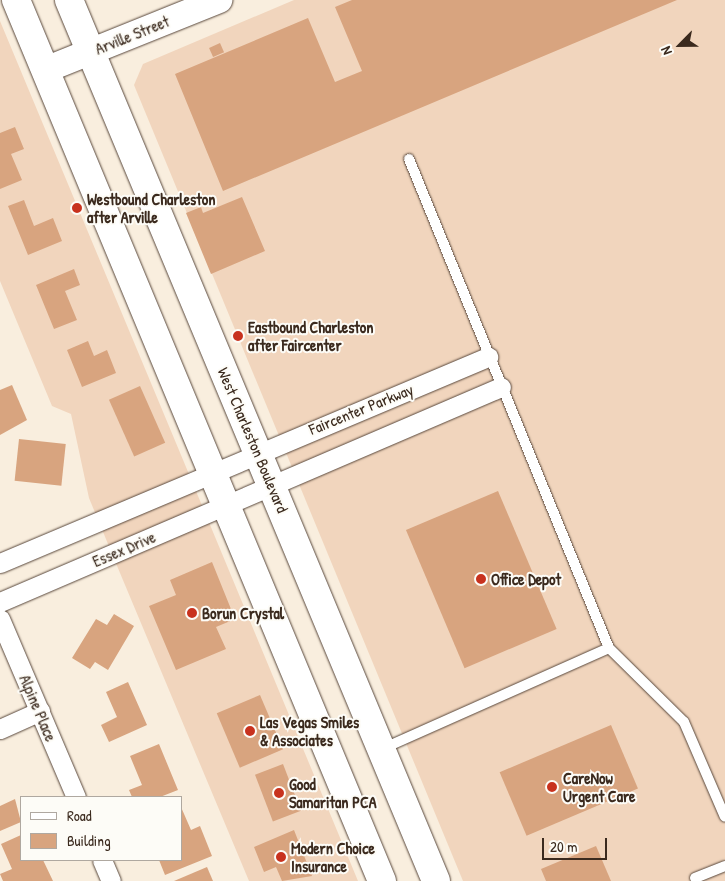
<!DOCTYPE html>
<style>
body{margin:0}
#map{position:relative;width:725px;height:881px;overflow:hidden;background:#f9eede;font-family:"Patrick Hand",sans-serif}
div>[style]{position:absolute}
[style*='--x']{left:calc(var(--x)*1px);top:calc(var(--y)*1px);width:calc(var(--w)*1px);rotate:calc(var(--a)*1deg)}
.built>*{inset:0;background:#f1d5bd}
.building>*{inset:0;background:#d8a47f;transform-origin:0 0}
.roads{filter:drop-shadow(0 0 1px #58473b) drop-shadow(0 0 1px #58473b)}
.lane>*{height:10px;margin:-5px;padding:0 5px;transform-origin:5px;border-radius:5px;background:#fff}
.street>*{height:19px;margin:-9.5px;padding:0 9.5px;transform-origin:9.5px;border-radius:9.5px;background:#fff}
.secondary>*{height:26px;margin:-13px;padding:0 13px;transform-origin:13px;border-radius:13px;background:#fff}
.primary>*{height:28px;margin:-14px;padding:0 14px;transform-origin:14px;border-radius:14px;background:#fff}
.dots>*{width:14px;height:14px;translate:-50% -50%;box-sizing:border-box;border:2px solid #fdfcf7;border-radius:50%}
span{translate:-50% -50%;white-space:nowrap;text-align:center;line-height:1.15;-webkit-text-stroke:4px #fdfcf7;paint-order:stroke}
.street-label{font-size:16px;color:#3b2a1e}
.poi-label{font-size:16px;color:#3b2a1e;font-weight:700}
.left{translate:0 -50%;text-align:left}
.legend{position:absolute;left:20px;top:796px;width:162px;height:65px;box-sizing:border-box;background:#fdfcf7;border:1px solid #afa8a0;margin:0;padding:6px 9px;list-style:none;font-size:15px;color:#3b2a1e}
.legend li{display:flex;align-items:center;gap:10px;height:25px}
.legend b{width:25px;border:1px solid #afa8a0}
.north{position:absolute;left:655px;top:20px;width:50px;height:50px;-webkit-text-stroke:4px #fdfcf7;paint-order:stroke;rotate:247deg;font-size:14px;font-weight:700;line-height:20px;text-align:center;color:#3b2a1e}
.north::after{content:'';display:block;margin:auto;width:18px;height:22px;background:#3b2a1e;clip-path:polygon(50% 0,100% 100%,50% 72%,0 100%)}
.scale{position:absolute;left:542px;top:838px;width:65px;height:22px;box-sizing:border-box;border:2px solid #3b2a1e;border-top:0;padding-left:6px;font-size:15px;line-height:18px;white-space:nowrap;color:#3b2a1e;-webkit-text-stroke:4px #fdfcf7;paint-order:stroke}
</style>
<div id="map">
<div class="built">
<i style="clip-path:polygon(294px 0,725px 0,725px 881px,463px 881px,134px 85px,143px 64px)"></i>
<i style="clip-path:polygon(0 21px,181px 455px,358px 881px,249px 881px,120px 573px,89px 498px,71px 414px,52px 406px,0 281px)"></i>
</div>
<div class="building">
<i style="clip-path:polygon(352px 0,677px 0,223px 191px,175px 74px,308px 18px,335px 82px,362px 71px,335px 7px)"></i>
<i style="left:220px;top:43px;width:10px;height:12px;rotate:66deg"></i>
<i style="clip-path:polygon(15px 127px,24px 149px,11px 154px,22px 180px,0 189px,0 133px)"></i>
<i style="clip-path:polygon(242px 197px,265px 251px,211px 274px,186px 213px,201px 207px,203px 213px)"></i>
<i style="clip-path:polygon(24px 200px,34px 226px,53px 218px,62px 241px,28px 255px,8px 206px)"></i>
<i style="clip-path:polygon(74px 269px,80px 285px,65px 291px,77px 320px,54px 329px,36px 285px)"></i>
<i style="clip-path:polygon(88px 341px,94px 356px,107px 350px,116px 373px,82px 387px,67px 350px)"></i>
<i style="clip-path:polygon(12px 385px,27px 420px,0 435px,0 390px)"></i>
<i style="left:140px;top:386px;width:62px;height:34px;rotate:66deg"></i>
<i style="left:19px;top:439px;width:47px;height:42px;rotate:6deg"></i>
<i style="left:498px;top:491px;width:150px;height:100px;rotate:67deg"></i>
<i style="clip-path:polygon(212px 562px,235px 619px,216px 627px,226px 649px,176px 670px,149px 606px,176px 595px,170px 580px)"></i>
<i style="clip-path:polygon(114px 614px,134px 626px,108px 670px,95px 662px,90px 669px,72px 658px,96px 619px,107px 625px)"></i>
<i style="clip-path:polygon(128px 682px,147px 725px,109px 742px,101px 725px,117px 717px,106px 692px)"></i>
<i style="left:260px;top:695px;width:59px;height:47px;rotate:67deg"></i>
<i style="left:611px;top:725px;width:69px;height:121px;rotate:67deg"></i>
<i style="clip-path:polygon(159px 744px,178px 790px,160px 797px,132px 797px,129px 790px,142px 785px,130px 756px)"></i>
<i style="left:283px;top:764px;width:50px;height:30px;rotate:69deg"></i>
<i style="clip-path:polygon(15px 799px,21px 822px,0 831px,0 806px)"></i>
<i style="clip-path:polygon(181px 807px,191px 830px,200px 826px,212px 856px,165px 875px,159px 860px,181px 860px)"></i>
<i style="clip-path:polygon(294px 830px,312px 876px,282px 881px,276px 867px,264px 872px,254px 847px)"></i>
<i style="clip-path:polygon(21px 835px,21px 860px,43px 860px,53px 881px,3px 881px,0 874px,12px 869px,1px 844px)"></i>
<i style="clip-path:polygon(596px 846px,611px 881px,546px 881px,541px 869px)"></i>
<i style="clip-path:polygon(207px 867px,213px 881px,174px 881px)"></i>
</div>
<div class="roads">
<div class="lane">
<i style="--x:409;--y:159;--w:528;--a:67.76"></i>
<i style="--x:609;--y:648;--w:105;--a:44.6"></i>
<i style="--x:684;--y:722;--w:103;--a:66.7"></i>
<i style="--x:382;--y:749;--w:248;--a:-24"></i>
<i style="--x:695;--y:878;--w:32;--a:-22"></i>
</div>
<div class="street">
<i style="--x:0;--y:563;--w:530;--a:-22.89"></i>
<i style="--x:0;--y:602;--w:545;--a:-23.23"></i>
<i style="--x:0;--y:619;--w:194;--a:66.9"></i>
<i style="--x:0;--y:729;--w:44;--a:-24.2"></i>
<i style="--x:102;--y:860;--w:23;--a:67"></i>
</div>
<div class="secondary">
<i style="--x:45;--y:70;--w:188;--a:-21.9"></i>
</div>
<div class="primary">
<i style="--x:16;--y:0;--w:954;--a:67.44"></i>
<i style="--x:69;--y:0;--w:954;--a:67.38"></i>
</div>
</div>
<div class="dots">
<i style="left:77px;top:208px;background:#c8321e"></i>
<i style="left:238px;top:336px;background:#c8321e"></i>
<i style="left:481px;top:579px;background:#c8321e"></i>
<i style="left:192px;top:613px;background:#c8321e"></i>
<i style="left:250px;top:731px;background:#c8321e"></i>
<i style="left:552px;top:787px;background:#c8321e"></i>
<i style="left:279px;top:793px;background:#c8321e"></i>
<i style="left:281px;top:857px;background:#c8321e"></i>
</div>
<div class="street-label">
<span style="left:132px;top:35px;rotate:-22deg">Arville Street</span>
<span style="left:361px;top:409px;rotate:-22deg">Faircenter Parkway</span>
<span style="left:253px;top:440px;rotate:67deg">West Charleston Boulevard</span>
<span style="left:124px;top:549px;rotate:-23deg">Essex Drive</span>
<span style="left:38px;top:708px;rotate:67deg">Alpine Place</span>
</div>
<div class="poi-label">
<span class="left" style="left:87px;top:208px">Westbound Charleston<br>after Arville</span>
<span class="left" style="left:248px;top:336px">Eastbound Charleston<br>after Faircenter</span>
<span class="left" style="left:491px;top:579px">Office Depot</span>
<span class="left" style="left:202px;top:613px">Borun Crystal</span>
<span class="left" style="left:260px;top:731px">Las Vegas Smiles<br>&amp; Associates</span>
<span class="left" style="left:563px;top:787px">CareNow<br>Urgent Care</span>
<span class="left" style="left:289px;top:793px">Good<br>Samaritan PCA</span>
<span class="left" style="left:291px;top:857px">Modern Choice<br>Insurance</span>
</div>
<ul class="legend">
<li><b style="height:6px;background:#fff"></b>Road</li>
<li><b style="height:14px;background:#d8a47f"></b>Building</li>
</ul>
<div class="north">N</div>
<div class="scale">20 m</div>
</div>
